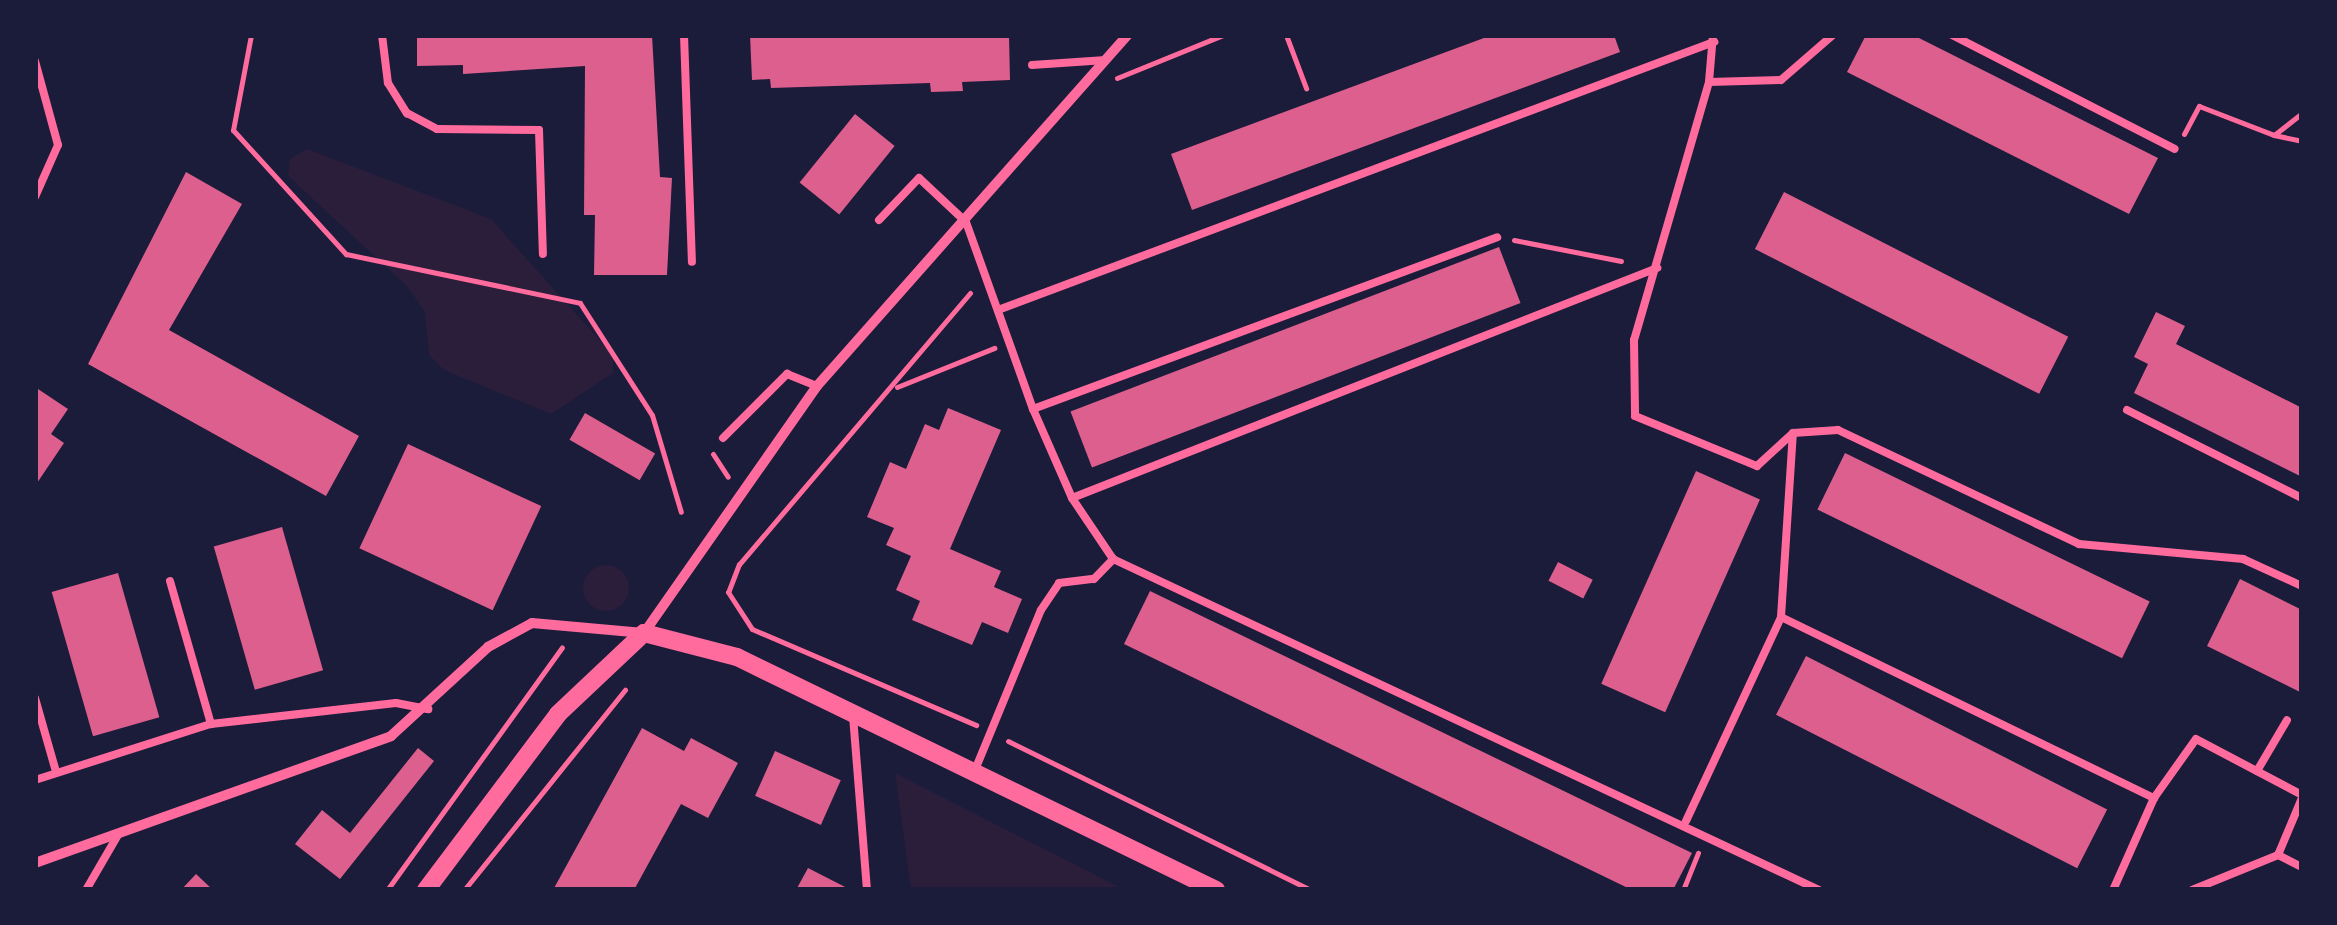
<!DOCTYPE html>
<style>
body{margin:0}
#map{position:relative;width:2337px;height:925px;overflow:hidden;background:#1b1b3a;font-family:"Work Sans",sans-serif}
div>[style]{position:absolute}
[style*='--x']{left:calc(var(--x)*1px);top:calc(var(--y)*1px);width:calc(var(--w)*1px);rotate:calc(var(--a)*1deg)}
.green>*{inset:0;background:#2a1e3b}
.round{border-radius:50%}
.building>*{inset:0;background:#dd5f8e;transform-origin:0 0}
.path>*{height:5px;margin:-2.5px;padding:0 2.5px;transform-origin:2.5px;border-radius:2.5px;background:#ff6b9d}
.service>*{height:8px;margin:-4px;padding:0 4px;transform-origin:4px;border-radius:4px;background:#ff6b9d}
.minor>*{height:10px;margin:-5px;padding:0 5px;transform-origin:5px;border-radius:5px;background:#ff6b9d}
.tertiary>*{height:18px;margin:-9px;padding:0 9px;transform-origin:9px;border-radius:9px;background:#ff6b9d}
span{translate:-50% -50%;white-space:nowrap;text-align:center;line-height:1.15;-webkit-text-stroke:10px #1b1b3a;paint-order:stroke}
.frame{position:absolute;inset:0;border:38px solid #1b1b3a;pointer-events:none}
</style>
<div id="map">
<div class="green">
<i style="clip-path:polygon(307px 149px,491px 219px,613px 355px,613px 373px,551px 414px,444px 370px,429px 355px,425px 312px,407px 286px,288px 176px,290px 159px)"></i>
<i class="round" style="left:583px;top:565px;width:46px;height:46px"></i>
<i style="clip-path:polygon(895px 773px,1125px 890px,911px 890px)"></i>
</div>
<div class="building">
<i style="clip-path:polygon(417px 35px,652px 35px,660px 177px,672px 178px,667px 275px,594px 275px,595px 215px,584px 215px,585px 66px,463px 74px,463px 65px,417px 66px)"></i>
<i style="clip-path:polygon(750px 35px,1009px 35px,1010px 80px,962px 82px,963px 91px,931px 92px,930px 83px,771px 88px,770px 79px,752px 80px)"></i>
<i style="clip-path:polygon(1492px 35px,1614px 35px,1620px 52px,1192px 210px,1171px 154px)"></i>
<i style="clip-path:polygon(1866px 35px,1913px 35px,2158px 158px,2129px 214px,1847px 72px)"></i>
<i style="left:855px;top:114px;width:51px;height:88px;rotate:39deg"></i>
<i style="clip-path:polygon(186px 172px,242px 204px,169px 330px,359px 436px,326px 496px,88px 364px)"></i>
<i style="left:1784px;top:192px;width:319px;height:64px;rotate:27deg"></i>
<i style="left:1499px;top:247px;width:60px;height:459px;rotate:69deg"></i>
<i style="clip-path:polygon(2156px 312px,2185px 326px,2176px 344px,2302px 408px,2302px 477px,2134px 393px,2148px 364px,2134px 357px)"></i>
<i style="clip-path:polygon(35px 387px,68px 409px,51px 434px,64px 443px,35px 486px)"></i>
<i style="clip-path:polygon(948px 408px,1001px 430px,950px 549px,1001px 571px,994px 587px,1022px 599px,1008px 633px,982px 622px,972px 645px,912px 620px,920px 601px,896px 590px,911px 556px,886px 545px,894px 528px,867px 517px,890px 462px,906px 469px,925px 424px,939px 430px)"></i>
<i style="left:585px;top:413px;width:81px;height:31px;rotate:30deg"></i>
<i style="left:408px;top:444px;width:147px;height:115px;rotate:25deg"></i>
<i style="left:1845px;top:453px;width:339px;height:63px;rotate:26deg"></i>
<i style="left:1696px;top:471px;width:70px;height:233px;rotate:24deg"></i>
<i style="left:282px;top:527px;width:149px;height:71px;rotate:74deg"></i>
<i style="left:1558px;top:562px;width:39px;height:21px;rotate:27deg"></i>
<i style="left:118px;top:573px;width:150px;height:69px;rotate:74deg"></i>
<i style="clip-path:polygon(2240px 579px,2302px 610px,2302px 693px,2207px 646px)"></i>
<i style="clip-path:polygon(1150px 591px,1692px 853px,1673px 890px,1632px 890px,1124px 644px)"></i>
<i style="left:1806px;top:656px;width:338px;height:66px;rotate:27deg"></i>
<i style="clip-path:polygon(642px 728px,684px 751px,691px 738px,738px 763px,708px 818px,681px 804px,634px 890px,553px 890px)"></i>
<i style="clip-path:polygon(418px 748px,434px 761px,340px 879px,295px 844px,322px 810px,350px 833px)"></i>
<i style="left:775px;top:751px;width:72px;height:49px;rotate:24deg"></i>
<i style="clip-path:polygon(808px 868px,851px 890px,796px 890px)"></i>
<i style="clip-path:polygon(196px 874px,213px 890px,181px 890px)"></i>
</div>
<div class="path">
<i style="--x:251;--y:35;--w:97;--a:100.7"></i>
<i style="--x:233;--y:130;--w:168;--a:47.7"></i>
<i style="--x:346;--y:254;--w:239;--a:11.8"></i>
<i style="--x:580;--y:303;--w:133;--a:57.3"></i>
<i style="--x:652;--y:415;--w:101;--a:73.4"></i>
<i style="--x:1286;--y:35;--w:57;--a:69.3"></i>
<i style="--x:1117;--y:78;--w:114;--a:-22.1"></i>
<i style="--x:2184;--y:134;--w:32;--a:-62"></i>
<i style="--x:2199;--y:106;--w:80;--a:21.1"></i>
<i style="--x:2274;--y:135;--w:36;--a:-38"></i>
<i style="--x:2274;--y:135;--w:29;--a:12"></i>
<i style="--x:1514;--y:240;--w:109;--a:11.1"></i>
<i style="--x:970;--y:293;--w:356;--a:130.4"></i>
<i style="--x:739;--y:564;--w:30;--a:111"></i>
<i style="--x:728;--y:592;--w:44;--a:57"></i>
<i style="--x:752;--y:629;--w:244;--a:23.2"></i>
<i style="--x:897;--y:387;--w:105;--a:-21.9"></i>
<i style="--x:713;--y:454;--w:27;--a:57"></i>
<i style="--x:1008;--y:741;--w:338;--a:26.2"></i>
<i style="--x:387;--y:890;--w:299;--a:-54.2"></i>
<i style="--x:464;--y:890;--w:257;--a:-51.2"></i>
<i style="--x:1683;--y:890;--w:40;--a:-68"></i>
</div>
<div class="service">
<i style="--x:382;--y:35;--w:48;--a:82.9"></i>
<i style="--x:388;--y:83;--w:36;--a:58"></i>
<i style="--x:407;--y:113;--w:34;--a:28"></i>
<i style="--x:437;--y:129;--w:102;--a:0.6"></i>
<i style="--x:539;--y:130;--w:124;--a:88.2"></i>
<i style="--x:684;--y:35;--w:227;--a:88"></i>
<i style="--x:1713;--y:35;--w:47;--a:94.9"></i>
<i style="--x:1709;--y:82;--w:269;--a:106.2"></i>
<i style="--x:1634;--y:340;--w:76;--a:89.2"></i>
<i style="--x:1635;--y:416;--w:132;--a:22.3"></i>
<i style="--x:1757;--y:466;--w:49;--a:-42.5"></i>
<i style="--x:1793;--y:433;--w:45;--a:-3.8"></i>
<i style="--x:1838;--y:430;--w:267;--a:25.3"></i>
<i style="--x:2079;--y:544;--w:165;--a:5.2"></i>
<i style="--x:2243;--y:559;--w:65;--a:24.6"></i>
<i style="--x:1952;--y:35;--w:250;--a:27.1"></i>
<i style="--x:35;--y:61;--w:87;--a:74.7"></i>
<i style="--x:58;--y:145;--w:57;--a:113.9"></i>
<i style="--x:1032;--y:65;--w:74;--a:-3.9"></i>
<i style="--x:1709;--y:82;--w:72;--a:-1.6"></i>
<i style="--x:1781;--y:80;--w:69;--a:-40.9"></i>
<i style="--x:879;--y:220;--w:58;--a:-46.4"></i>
<i style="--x:919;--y:178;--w:64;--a:43.1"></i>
<i style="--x:966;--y:222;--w:199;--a:70.3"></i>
<i style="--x:1033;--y:409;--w:97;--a:66.3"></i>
<i style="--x:1072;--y:498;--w:73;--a:56.1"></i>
<i style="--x:1113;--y:559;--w:780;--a:25.12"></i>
<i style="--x:998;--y:310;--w:765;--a:-20.52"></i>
<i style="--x:1033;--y:409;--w:495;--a:-20.3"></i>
<i style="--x:2127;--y:410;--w:196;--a:26.7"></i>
<i style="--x:723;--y:438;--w:91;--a:-45"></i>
<i style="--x:787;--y:374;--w:32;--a:22"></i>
<i style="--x:1072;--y:498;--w:629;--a:-21.46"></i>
<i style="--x:170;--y:581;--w:149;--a:74"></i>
<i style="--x:1781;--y:617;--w:184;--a:-86.3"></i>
<i style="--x:35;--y:698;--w:73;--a:74.1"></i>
<i style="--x:853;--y:716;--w:175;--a:85.4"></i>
<i style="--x:975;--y:770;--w:173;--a:-67.6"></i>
<i style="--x:1041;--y:610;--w:32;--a:-56"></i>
<i style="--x:1059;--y:583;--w:35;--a:-7"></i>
<i style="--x:1094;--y:579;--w:28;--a:-46"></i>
<i style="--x:2257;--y:771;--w:59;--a:-59.5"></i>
<i style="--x:35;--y:780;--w:185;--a:-17.7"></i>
<i style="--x:211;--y:724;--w:186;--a:-6.5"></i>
<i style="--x:396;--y:703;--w:33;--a:11"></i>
<i style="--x:2154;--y:798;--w:72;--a:-54.6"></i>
<i style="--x:2196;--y:739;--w:120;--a:27.8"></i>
<i style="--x:1686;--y:821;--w:225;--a:-65"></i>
<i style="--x:1781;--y:617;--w:415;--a:25.9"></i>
<i style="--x:2154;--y:798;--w:101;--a:114"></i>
<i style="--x:2278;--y:855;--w:62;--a:-67.2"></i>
<i style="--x:86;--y:890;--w:66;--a:-59.9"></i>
<i style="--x:2192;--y:890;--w:93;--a:-22.1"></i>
<i style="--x:2278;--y:855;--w:27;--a:27"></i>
</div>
<div class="minor">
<i style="--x:35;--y:863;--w:378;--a:-19.6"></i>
<i style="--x:391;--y:736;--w:132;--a:-42.5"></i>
<i style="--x:488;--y:647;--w:50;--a:-28.6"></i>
<i style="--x:532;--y:623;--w:112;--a:5.1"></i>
<i style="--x:644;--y:633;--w:302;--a:-55"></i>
<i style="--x:817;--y:386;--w:469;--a:-48.5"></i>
</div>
<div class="tertiary">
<i style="--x:426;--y:890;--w:220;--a:-53.1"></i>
<i style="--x:558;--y:714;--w:118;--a:-43.3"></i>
<i style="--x:644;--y:633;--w:96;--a:14.5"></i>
<i style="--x:737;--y:657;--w:533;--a:25.94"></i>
</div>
<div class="frame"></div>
</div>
